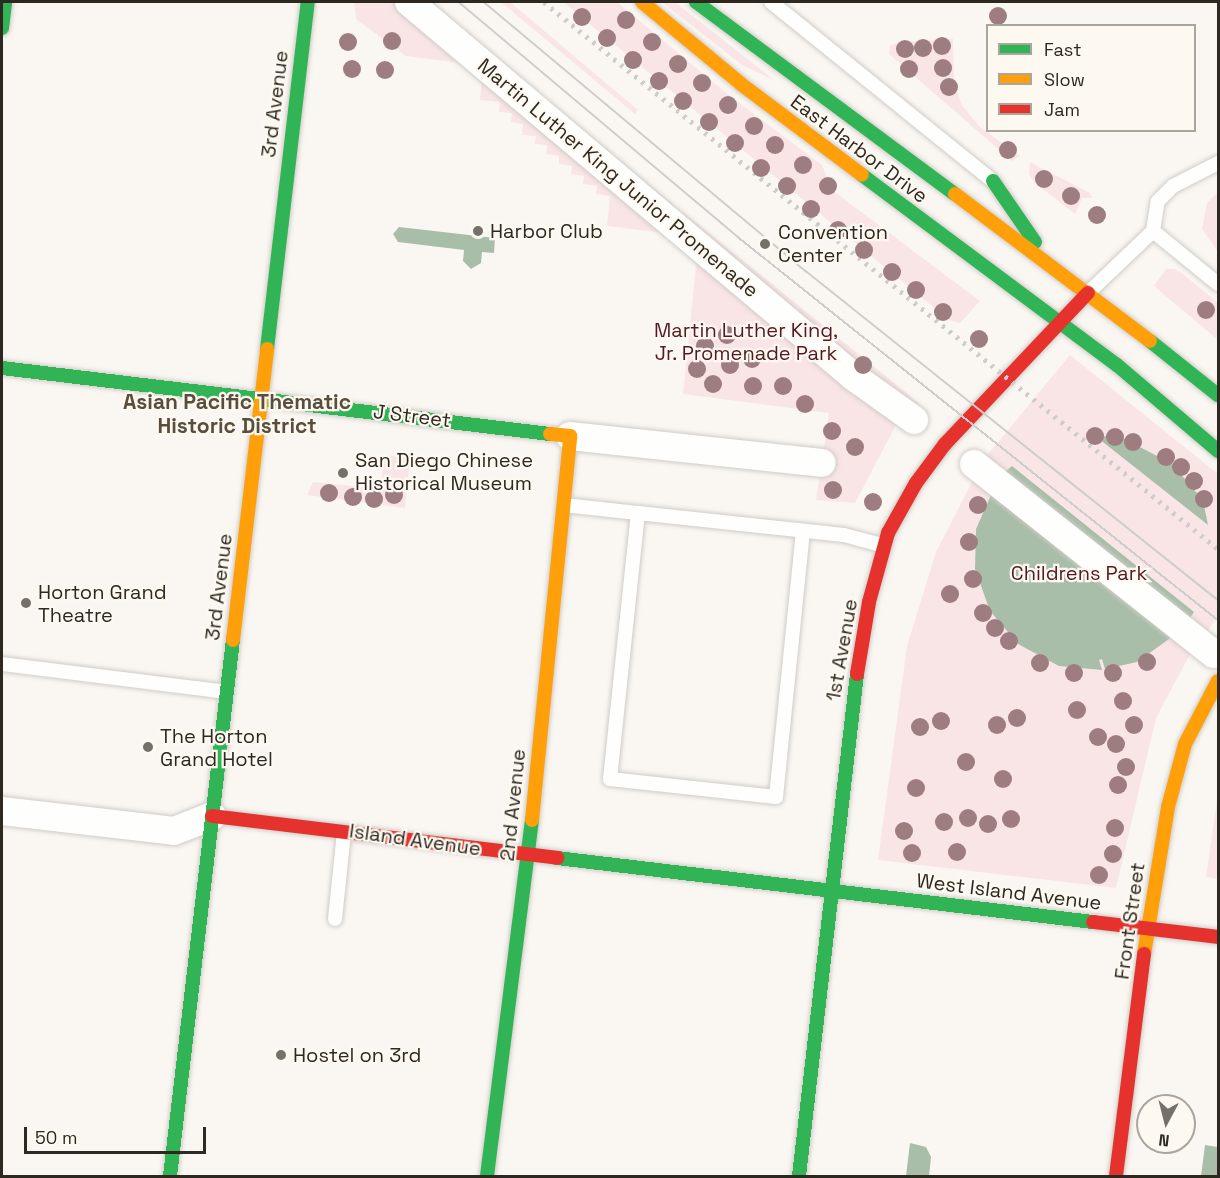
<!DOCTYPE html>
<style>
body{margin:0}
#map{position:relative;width:1220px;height:1178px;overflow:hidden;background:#faf7f3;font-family:"Space Grotesk",sans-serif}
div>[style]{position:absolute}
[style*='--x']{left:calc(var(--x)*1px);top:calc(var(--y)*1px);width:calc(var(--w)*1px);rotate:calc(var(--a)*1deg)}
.green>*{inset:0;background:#f9e5e6}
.water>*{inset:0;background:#a8bea9}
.roads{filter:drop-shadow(0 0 2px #d0ccc6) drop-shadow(0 0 2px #d0ccc6)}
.lane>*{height:14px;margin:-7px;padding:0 7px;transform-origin:7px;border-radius:7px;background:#fefefd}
.street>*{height:28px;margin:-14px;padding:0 14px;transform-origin:14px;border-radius:14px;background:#fefefd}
.fast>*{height:14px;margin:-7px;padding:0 7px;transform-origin:7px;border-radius:7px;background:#30b455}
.slow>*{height:14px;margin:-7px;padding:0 7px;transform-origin:7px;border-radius:7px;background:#ff9f0a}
.jam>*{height:14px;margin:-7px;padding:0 7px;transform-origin:7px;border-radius:7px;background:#e5322d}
.tram>*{height:1.5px;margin:-0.75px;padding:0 0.75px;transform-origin:0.75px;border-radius:0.75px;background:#cfcdcc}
.rail>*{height:4.5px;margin-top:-2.25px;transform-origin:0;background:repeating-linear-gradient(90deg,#cfcdcc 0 3px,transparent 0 9px)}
.trees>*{width:18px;height:18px;margin:-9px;border-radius:50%;background:#9e7d81}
.dots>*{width:16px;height:16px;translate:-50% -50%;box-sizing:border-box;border:3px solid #fdf8f0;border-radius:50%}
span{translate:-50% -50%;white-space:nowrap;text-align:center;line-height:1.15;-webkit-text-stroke:4.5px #fdf8f0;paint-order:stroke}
.street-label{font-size:20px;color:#2d2921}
.poi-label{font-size:20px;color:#2d2921}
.left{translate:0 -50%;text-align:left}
.park-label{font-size:20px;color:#521924}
.neighbourhood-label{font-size:21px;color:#594e3d;font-weight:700}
.frame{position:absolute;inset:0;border:3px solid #2d2921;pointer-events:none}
.legend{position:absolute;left:986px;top:24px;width:210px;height:108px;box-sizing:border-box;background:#fdf8f0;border:2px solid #aaa59d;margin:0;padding:8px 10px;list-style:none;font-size:18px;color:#2d2921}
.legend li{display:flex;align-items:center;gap:12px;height:30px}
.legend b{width:30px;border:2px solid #aaa59d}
.north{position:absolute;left:1136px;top:1094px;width:60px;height:60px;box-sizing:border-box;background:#fdf8f0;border:2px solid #aaa59d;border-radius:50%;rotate:187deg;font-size:16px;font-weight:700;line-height:24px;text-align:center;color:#2d2921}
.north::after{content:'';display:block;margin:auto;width:21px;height:27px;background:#75716a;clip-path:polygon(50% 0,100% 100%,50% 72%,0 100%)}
.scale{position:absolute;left:24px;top:1127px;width:182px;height:27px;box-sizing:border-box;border:3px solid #2d2921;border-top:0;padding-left:8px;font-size:18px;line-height:21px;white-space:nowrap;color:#2d2921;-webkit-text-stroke:4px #fdf8f0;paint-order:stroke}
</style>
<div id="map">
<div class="green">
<i style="clip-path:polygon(354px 2px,428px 2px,674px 205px,664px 218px,671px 224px,683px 212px,919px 403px,896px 425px,855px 503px,816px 500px,829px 413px,683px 394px,697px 255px,672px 234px,607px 226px,610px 196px,596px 194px,597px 186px,583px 184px,584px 176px,571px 174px,572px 166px,559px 164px,559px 156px,546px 154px,547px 145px,535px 144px,536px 136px,522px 135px,523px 124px,511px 122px,512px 113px,499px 112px,500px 102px,480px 100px,482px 76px,469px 64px,406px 56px,356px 19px)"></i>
<i style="clip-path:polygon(501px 2px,510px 2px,638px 110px,635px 114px)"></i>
<i style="clip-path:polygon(563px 2px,617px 2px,730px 96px,822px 165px,832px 190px,980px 301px,960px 323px,949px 320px)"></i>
<i style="clip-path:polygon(662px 2px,675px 2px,774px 80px,742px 65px)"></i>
<i style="clip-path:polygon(953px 39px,954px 77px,961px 104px,980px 127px,1020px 156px,1012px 161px,889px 54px,890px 45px,901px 42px)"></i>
<i style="clip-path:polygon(1030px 162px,1090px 193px,1092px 198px,1082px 198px,1075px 214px,1035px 183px,1029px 174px)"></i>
<i style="clip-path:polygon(1218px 192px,1218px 252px,1202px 229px,1207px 203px)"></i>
<i style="clip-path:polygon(1166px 269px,1175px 269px,1183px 274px,1218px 303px,1218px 340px,1154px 286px)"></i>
<i style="clip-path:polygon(1070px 355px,1218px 474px,1218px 616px,1189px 656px,1156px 718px,1116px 888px,878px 860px,907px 646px,936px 552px,984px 459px)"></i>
<i style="clip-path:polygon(384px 455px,410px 458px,405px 508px,307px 495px,313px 482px,380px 489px)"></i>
<i style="clip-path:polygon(1218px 793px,1218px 879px,1206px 877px)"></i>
</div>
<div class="water">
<i style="clip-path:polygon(399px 227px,495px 238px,494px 253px,482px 252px,481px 263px,471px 269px,463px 261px,464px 250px,398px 242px,393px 234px)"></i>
<i style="clip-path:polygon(1094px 435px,1122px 438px,1171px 463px,1203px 500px,1208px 525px)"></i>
<i style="clip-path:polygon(1012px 466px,1194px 612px,1190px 618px,1005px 472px)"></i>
<i style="clip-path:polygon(995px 486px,1176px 634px,1137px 662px,1105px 669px,1102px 659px,1099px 660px,1102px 670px,1059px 666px,1018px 644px,990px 611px,975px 569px,976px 529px)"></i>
<i style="clip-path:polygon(910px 1143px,926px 1147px,931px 1157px,929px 1176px,906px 1176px)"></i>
<i style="clip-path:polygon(1205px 1145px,1218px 1147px,1218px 1176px,1201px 1176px)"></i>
</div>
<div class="roads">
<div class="lane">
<i style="--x:771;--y:2;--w:285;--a:38.9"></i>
<i style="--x:1153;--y:231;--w:30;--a:-81"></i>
<i style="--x:1158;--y:201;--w:21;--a:-45"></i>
<i style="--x:1173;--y:186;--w:51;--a:-27.1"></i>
<i style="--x:1153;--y:231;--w:84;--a:39.2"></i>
<i style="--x:1088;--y:293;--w:90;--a:-43.6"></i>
<i style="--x:564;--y:505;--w:74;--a:6.2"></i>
<i style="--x:803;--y:531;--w:267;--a:95.8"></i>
<i style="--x:776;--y:797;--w:167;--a:-173.8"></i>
<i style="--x:610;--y:779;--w:267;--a:-84"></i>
<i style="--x:638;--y:513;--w:207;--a:6.1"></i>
<i style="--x:844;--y:535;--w:42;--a:15"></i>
<i style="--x:2;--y:664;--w:226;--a:7.1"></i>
<i style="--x:335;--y:919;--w:87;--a:-84.1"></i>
</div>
<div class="street">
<i style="--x:409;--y:2;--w:582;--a:40.12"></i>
<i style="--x:854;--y:377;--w:74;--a:35.6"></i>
<i style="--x:570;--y:436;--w:253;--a:6.1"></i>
<i style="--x:974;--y:464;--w:306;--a:38.4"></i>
<i style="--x:2;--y:811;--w:173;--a:6.6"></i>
<i style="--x:174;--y:831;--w:41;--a:-21.5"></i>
</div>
<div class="fast">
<i style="--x:696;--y:2;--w:322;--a:36.6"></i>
<i style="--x:2;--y:28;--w:26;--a:-83"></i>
<i style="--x:862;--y:175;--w:318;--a:36.7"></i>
<i style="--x:1117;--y:365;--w:133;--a:40.4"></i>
<i style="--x:993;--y:181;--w:74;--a:55.5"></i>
<i style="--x:1150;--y:341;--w:87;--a:38.5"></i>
<i style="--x:267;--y:349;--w:349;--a:-83.3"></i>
<i style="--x:2;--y:368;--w:552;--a:6.87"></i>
<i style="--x:557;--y:858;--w:540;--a:6.81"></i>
<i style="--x:170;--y:1176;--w:540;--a:-83.3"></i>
<i style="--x:487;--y:1176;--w:359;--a:-82.8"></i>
<i style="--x:799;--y:1176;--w:505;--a:-83.41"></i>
</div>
<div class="slow">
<i style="--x:642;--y:2;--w:129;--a:39.6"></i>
<i style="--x:741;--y:84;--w:151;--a:36.9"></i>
<i style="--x:955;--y:194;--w:244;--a:37"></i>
<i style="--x:233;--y:640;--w:293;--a:-83.3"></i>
<i style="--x:532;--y:820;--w:386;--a:-84.3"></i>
<i style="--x:570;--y:436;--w:20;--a:-174"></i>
<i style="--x:1144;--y:954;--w:149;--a:-80.7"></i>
<i style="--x:1168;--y:807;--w:65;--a:-74.9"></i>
<i style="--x:1185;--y:744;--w:71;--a:-62.4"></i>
</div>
<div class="jam">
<i style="--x:857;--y:674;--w:73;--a:-80.5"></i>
<i style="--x:869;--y:602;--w:72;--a:-74.6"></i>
<i style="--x:888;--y:533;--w:57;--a:-60.8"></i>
<i style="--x:916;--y:483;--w:49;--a:-53.4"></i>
<i style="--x:945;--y:444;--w:208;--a:-46.6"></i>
<i style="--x:212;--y:816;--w:348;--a:6.9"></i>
<i style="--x:1093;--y:922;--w:126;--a:6.8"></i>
<i style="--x:1116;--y:1176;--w:224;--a:-82.8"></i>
</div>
</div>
<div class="tram">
<i style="--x:459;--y:2;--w:365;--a:40.1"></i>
<i style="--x:738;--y:237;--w:614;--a:38.59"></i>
<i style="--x:484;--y:2;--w:420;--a:39.9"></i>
<i style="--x:806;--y:271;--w:527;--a:38.61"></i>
</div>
<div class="rail">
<i style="--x:544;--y:2;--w:868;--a:39.06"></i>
</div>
<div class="trees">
<i style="left:998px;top:16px"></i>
<i style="left:582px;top:17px"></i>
<i style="left:626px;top:20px"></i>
<i style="left:607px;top:38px"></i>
<i style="left:392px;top:41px"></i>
<i style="left:348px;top:42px"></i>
<i style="left:652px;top:42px"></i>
<i style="left:942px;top:46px"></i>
<i style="left:923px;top:48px"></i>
<i style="left:905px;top:49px"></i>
<i style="left:633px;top:60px"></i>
<i style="left:678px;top:64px"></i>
<i style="left:943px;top:68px"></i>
<i style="left:352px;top:69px"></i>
<i style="left:909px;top:69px"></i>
<i style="left:385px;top:70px"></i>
<i style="left:659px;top:81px"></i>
<i style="left:702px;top:83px"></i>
<i style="left:949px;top:87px"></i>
<i style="left:683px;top:101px"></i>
<i style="left:728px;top:105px"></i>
<i style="left:709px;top:122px"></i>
<i style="left:754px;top:126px"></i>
<i style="left:735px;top:143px"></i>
<i style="left:775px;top:145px"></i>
<i style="left:1008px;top:150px"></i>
<i style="left:803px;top:165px"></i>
<i style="left:761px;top:168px"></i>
<i style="left:1044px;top:179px"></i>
<i style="left:787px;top:186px"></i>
<i style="left:828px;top:186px"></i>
<i style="left:1071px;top:196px"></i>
<i style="left:811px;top:209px"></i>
<i style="left:1097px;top:215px"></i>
<i style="left:838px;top:230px"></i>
<i style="left:864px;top:250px"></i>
<i style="left:892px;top:272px"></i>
<i style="left:916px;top:290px"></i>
<i style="left:1206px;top:310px"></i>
<i style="left:943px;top:312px"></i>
<i style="left:727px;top:335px"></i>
<i style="left:979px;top:339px"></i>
<i style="left:705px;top:346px"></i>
<i style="left:752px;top:359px"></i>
<i style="left:730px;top:365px"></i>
<i style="left:863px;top:365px"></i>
<i style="left:697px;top:369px"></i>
<i style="left:713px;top:384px"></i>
<i style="left:753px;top:386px"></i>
<i style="left:783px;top:386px"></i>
<i style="left:805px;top:404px"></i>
<i style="left:832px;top:431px"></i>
<i style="left:1095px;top:436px"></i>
<i style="left:1115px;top:437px"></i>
<i style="left:1133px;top:442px"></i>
<i style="left:855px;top:447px"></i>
<i style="left:1166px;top:457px"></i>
<i style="left:1181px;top:467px"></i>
<i style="left:1194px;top:481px"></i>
<i style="left:833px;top:490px"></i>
<i style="left:329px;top:493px"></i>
<i style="left:394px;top:495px"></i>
<i style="left:353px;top:497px"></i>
<i style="left:374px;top:499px"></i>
<i style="left:1204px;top:499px"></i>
<i style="left:873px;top:502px"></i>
<i style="left:978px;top:505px"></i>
<i style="left:969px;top:542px"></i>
<i style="left:973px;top:579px"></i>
<i style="left:950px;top:594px"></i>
<i style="left:983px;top:613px"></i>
<i style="left:995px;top:628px"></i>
<i style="left:1009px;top:641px"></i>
<i style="left:1147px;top:662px"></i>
<i style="left:1040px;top:663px"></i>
<i style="left:1074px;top:673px"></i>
<i style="left:1113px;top:673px"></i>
<i style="left:1123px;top:701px"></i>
<i style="left:1077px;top:710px"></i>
<i style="left:1017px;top:718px"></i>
<i style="left:941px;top:721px"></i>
<i style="left:997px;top:725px"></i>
<i style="left:1134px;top:725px"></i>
<i style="left:920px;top:727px"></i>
<i style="left:1098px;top:737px"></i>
<i style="left:1116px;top:744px"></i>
<i style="left:966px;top:762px"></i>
<i style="left:1126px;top:767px"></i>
<i style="left:1003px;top:779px"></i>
<i style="left:1118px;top:785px"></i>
<i style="left:916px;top:788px"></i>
<i style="left:968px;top:818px"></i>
<i style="left:1011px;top:819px"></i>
<i style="left:944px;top:822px"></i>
<i style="left:988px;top:824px"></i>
<i style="left:1115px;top:828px"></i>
<i style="left:904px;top:831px"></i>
<i style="left:957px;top:852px"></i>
<i style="left:912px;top:853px"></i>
<i style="left:1113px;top:854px"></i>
<i style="left:1099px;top:875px"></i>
</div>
<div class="dots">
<i style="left:478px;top:231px;background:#75716a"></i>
<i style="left:765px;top:244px;background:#75716a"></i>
<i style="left:343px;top:473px;background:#75716a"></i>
<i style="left:26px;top:603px;background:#75716a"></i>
<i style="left:148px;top:747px;background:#75716a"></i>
<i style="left:281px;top:1055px;background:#75716a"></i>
</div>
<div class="street-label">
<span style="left:275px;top:104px;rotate:-83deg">3rd Avenue</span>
<span style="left:859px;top:149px;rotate:37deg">East Harbor Drive</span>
<span style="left:618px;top:178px;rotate:40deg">Martin Luther King Junior Promenade</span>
<span style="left:412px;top:416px;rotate:7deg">J Street</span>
<span style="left:219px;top:587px;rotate:-83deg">3rd Avenue</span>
<span style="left:842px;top:650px;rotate:-80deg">1st Avenue</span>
<span style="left:513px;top:805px;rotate:-84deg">2nd Avenue</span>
<span style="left:415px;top:840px;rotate:8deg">Island Avenue</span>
<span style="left:1009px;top:892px;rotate:7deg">West Island Avenue</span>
<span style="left:1130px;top:921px;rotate:-82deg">Front Street</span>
</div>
<div class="poi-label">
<span class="left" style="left:490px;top:231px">Harbor Club</span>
<span class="left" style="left:778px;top:244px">Convention<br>Center</span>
<span class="left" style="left:355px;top:472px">San Diego Chinese<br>Historical Museum</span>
<span class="left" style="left:38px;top:604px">Horton Grand<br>Theatre</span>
<span class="left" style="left:160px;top:748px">The Horton<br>Grand Hotel</span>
<span class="left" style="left:293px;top:1055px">Hostel on 3rd</span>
</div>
<div class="park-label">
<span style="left:746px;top:342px">Martin Luther King,<br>Jr. Promenade Park</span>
<span style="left:1079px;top:573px">Childrens Park</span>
</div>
<div class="neighbourhood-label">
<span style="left:237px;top:414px">Asian Pacific Thematic<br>Historic District</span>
</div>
<div class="frame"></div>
<ul class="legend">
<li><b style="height:8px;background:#30b455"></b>Fast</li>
<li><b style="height:8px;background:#ff9f0a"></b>Slow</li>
<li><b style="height:8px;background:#e5322d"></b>Jam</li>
</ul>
<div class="north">N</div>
<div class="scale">50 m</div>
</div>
